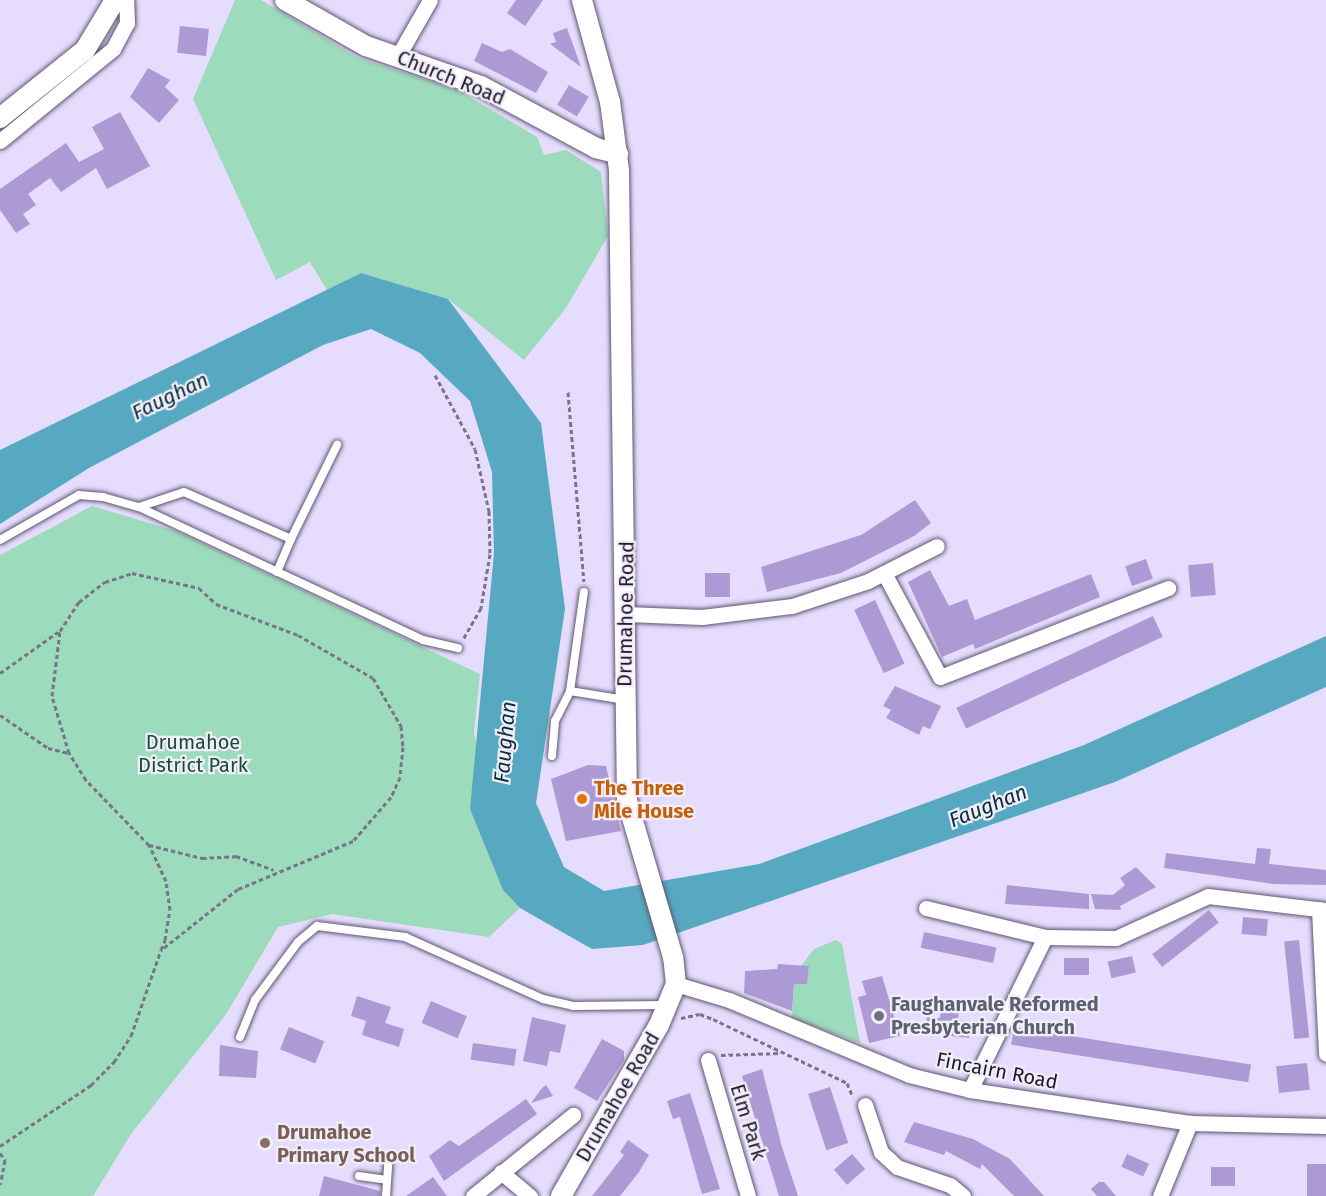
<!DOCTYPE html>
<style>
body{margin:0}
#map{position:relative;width:1326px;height:1196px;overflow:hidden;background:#e6dcfd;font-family:"Fira Sans",sans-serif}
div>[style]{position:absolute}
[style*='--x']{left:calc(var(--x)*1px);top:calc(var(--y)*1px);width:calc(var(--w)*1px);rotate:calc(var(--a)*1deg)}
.green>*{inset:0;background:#9cdbbb}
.water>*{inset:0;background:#57a9c1}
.building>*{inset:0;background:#ad9ad5;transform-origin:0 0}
.path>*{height:3px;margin-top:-1.5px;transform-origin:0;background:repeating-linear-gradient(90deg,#7a748a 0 4.5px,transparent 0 7.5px)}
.roads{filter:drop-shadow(0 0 2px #5e5672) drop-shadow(0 0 2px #5e5672)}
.service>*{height:8px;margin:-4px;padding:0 4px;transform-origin:4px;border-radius:4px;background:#fff}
.minor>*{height:15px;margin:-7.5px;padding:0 7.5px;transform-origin:7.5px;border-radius:7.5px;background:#fff}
.tertiary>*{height:20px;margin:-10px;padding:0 10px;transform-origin:10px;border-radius:10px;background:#fff}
.dots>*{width:16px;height:16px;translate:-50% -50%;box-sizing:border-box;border:3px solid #f1edfa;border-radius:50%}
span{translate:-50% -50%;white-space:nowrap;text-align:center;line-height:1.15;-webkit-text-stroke:4.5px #f1edfa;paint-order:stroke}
.street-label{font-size:20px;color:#1d1a26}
.park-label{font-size:20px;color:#174e37}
.food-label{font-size:20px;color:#c56008;font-weight:700}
.left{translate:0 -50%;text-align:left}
.worship-label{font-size:20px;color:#5b616d;font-weight:700}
.education-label{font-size:20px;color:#785e54;font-weight:700}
.water-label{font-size:21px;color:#062e39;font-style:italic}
</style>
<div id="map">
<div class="green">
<i style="clip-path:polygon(235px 0,261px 0,358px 58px,458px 90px,537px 137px,544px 155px,566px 150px,601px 172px,608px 236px,566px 308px,524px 360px,448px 299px,361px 273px,327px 290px,310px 262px,276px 280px,193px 99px)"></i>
<i style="clip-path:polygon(92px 506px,176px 531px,480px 674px,474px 732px,503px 890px,520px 908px,489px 937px,332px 914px,278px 927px,225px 1016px,131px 1134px,93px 1196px,0 1196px,0 555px)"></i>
<i style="clip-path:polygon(836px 940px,842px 944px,860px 1043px,792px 1018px,794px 984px,807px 984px,809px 966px,801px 966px,814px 949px)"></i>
</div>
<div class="water">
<i style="clip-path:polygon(361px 273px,448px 299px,541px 423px,565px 609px,536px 803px,564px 867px,604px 891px,759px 864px,1084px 745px,1326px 636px,1326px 687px,1115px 782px,643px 945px,592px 949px,520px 908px,503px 890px,470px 809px,494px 553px,492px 472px,470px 401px,420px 353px,371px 329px,323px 345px,89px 468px,0 524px,0 450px)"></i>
</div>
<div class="building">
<i style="clip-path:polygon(516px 0,543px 0,525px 26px,507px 13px)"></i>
<i style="left:180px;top:26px;width:29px;height:27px;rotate:6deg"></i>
<i style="clip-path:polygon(567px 28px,581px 67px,550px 44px,556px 42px,553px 33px)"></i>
<i style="clip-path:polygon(482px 43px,502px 52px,510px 49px,548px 72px,536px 93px,474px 61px)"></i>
<i style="clip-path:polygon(148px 68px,170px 80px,165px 87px,179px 100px,159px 123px,130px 97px)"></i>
<i style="left:569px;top:85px;width:23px;height:23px;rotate:31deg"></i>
<i style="clip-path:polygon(120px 112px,150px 166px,107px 189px,96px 168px,61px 192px,50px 178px,28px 194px,36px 205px,23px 214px,30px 224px,16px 233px,0 210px,0 189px,66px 143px,79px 162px,104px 149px,92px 127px)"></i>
<i style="clip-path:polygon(915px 500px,931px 523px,914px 536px,841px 573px,767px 592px,761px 567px,861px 535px)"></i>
<i style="left:1146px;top:559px;width:21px;height:22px;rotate:71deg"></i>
<i style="left:1213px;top:563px;width:32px;height:25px;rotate:85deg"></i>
<i style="clip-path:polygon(930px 570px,949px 606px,967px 599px,975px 620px,1091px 574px,1100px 597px,975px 649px,973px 644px,942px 657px,908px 582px)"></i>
<i style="left:730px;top:573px;width:24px;height:25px;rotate:90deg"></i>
<i style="left:875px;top:600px;width:70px;height:23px;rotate:65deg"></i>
<i style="left:1153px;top:616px;width:23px;height:217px;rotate:65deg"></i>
<i style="clip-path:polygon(895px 686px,941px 706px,930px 729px,923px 726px,919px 735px,886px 718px,891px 710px,883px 706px)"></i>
<i style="clip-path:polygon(588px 765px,606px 766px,621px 831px,566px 841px,551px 779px)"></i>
<i style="clip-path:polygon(1257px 848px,1271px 849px,1269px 864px,1326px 870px,1326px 885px,1273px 884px,1164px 868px,1166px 853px,1255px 864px)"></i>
<i style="clip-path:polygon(1136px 867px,1156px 887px,1120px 906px,1121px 910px,1095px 909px,1091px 894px,1113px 895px,1125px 885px,1120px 878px)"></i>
<i style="clip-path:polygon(1007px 885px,1089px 894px,1089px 909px,1005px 904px)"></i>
<i style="left:1209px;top:910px;width:16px;height:72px;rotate:52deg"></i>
<i style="left:1243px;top:917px;width:25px;height:17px;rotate:5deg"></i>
<i style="left:924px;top:932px;width:74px;height:16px;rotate:12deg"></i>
<i style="left:1299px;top:940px;width:98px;height:15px;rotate:84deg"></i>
<i style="left:1132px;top:956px;width:17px;height:25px;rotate:77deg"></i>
<i style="left:1064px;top:958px;width:25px;height:17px"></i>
<i style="clip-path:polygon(778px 964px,809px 966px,807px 984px,794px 984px,792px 1011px,744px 993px,745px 971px,777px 969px)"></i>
<i style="clip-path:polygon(882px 976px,900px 1036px,869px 1043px,858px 997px,866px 995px,862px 981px)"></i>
<i style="clip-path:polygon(357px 996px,391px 1007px,385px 1023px,404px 1029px,399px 1047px,362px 1035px,366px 1021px,351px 1016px)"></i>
<i style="clip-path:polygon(942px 999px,960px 1001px,958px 1020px,971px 1022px,969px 1038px,925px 1033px,927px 1016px,940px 1018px)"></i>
<i style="left:431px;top:1001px;width:39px;height:24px;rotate:23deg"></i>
<i style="clip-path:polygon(532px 1017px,566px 1025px,560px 1053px,550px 1051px,547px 1066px,523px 1061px)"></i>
<i style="left:289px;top:1027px;width:38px;height:24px;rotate:22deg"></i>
<i style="left:1014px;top:1027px;width:240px;height:18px;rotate:9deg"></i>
<i style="clip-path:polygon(602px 1039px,624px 1051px,624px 1060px,597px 1101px,574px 1088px)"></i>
<i style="left:473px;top:1043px;width:44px;height:17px;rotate:8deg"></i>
<i style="clip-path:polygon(220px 1045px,258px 1051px,256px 1078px,219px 1076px)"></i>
<i style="left:1307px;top:1063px;width:27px;height:31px;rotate:84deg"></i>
<i style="clip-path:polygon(762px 1069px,782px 1147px,798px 1196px,779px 1196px,742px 1076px)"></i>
<i style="clip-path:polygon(546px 1085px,553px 1096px,531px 1103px,542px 1088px)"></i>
<i style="left:830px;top:1087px;width:59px;height:23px;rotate:72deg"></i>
<i style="clip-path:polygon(690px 1093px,720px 1189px,702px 1194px,680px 1117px,673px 1119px,667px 1101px)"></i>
<i style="clip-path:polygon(526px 1099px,537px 1114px,444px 1181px,429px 1156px,450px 1140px,459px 1146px)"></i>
<i style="clip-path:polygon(914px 1122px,973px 1139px,1010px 1159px,1044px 1196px,1014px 1196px,982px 1164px,980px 1169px,946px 1151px,944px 1155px,904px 1142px)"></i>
<i style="clip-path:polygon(628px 1140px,649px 1155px,639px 1172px,620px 1196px,592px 1196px,624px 1155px,620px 1152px)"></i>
<i style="left:852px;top:1154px;width:20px;height:24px;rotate:49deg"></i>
<i style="left:1127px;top:1154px;width:24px;height:14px;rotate:24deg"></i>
<i style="left:1307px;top:1164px;width:19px;height:32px"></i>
<i style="left:1211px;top:1167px;width:24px;height:19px"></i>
<i style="clip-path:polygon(324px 1176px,380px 1191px,380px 1196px,319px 1196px)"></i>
<i style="clip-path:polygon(433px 1177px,447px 1196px,406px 1196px)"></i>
<i style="clip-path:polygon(1099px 1182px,1104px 1182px,1116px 1196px,1097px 1196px,1091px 1189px)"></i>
</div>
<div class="path">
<i style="--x:435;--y:375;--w:84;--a:61.6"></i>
<i style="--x:475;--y:449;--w:64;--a:77.3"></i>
<i style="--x:489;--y:511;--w:43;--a:88.7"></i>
<i style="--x:490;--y:554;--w:55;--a:99.5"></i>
<i style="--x:481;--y:608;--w:36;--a:120"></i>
<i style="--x:568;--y:392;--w:190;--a:85.2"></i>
<i style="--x:0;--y:673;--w:71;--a:-35.3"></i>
<i style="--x:0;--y:715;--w:58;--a:34.5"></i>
<i style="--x:48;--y:748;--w:21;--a:14"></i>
<i style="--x:149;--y:845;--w:55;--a:13.8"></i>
<i style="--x:202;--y:858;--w:34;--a:-3"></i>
<i style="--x:236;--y:856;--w:40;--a:20.2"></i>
<i style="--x:681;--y:1018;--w:19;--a:-12"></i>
<i style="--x:700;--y:1014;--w:14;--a:21"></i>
<i style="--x:713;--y:1019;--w:148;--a:25.5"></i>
<i style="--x:847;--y:1083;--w:15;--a:67"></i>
<i style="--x:721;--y:1055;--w:59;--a:-1.9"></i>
<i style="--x:0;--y:1146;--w:110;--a:-33.8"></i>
<i style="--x:91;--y:1085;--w:33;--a:-45"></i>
<i style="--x:114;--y:1062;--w:31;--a:-57"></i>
<i style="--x:131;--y:1036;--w:91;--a:-70.8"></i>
<i style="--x:161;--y:950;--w:11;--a:-68"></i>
<i style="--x:165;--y:940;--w:30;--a:-81"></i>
<i style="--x:170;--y:910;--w:29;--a:-98"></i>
<i style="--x:166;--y:881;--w:40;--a:-115"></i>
<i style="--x:149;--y:845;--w:91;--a:-134.1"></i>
<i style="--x:86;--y:780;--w:32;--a:-122"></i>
<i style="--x:69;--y:753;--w:59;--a:-106.6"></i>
<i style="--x:52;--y:696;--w:65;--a:-83"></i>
<i style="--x:60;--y:631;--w:35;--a:-57"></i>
<i style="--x:79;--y:602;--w:33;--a:-38"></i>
<i style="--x:105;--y:582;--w:28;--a:-18"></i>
<i style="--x:132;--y:573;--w:69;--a:12.6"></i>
<i style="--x:199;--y:588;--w:23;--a:43"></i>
<i style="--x:216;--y:604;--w:88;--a:20.7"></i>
<i style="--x:298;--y:635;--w:86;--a:29.8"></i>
<i style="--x:373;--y:678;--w:56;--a:59.7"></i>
<i style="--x:401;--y:726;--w:21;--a:85"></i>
<i style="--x:403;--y:747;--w:30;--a:96"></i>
<i style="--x:400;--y:777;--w:22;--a:114"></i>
<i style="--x:391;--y:797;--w:58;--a:130.8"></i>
<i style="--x:353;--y:841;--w:125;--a:157.3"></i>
<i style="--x:238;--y:889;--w:98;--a:141.6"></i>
<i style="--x:0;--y:1153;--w:9;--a:54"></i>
<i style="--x:5;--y:1160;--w:25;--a:101"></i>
</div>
<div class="roads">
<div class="service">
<i style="--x:139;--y:507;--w:47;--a:-18.4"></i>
<i style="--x:184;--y:492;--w:117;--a:23.7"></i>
<i style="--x:291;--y:539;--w:36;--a:113"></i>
<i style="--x:291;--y:539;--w:105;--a:-63.9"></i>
<i style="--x:0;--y:540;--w:91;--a:-29.7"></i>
<i style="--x:79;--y:495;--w:24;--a:5"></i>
<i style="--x:103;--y:497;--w:37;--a:16"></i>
<i style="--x:139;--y:507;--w:314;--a:25.1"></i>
<i style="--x:423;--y:640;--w:36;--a:13"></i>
<i style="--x:570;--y:691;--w:56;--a:9.3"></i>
<i style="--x:552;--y:756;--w:35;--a:-85"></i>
<i style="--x:555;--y:721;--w:34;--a:-63"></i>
<i style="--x:570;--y:691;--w:100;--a:-82"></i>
<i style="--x:240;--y:1037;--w:40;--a:-68"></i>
<i style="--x:255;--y:1000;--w:72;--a:-53.4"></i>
<i style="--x:298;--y:942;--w:25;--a:-40"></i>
<i style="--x:317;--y:926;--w:89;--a:7.1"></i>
<i style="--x:405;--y:937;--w:151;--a:24.2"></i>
<i style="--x:543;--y:999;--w:31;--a:13"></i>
<i style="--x:573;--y:1006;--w:92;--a:-0.6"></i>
<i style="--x:359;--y:1176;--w:28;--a:8"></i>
<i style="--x:386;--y:1196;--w:32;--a:-86"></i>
</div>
<div class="minor">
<i style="--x:398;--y:56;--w:64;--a:-60.3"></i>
<i style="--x:0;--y:141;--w:146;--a:-39.2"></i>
<i style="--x:113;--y:49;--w:30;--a:-62"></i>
<i style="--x:127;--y:23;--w:23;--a:-92"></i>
<i style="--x:884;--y:573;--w:118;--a:61.7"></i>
<i style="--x:940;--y:677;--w:245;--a:-21.3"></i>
<i style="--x:626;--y:614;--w:76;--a:2.3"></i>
<i style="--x:702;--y:617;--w:91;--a:-7"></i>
<i style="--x:792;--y:606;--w:80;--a:-18.2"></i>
<i style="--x:868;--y:581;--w:77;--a:-26.9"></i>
<i style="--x:926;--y:908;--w:122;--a:13.7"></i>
<i style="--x:1045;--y:937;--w:71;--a:0.8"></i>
<i style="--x:1116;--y:938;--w:101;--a:-24.5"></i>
<i style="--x:1208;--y:896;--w:119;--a:6.8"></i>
<i style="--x:1319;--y:909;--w:145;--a:87.2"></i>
<i style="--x:676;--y:984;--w:55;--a:16.8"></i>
<i style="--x:729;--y:1000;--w:195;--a:22.6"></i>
<i style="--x:909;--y:1075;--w:63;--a:13.8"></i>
<i style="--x:970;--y:1090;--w:222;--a:8.5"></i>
<i style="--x:1190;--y:1123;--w:136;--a:1.3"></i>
<i style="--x:708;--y:1060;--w:142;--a:73.6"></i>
<i style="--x:970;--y:1090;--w:170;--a:-63.9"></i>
<i style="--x:865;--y:1105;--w:50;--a:71.2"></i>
<i style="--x:881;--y:1152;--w:22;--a:43"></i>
<i style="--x:897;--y:1167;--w:56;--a:18.8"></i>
<i style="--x:950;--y:1185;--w:17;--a:40"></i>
<i style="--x:501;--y:1172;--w:38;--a:40"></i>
<i style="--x:473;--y:1196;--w:129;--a:-39"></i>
<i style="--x:1160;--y:1196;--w:79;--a:-67.7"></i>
</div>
<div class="tertiary">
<i style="--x:285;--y:0;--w:93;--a:29.6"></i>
<i style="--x:366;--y:46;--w:122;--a:19.2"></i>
<i style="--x:481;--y:86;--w:131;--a:28.3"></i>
<i style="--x:596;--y:148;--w:23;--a:15"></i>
<i style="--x:0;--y:118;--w:109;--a:-38.7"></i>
<i style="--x:85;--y:50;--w:58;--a:-59"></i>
<i style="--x:561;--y:1196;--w:197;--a:-60.2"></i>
<i style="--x:659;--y:1025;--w:44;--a:-67.5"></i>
<i style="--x:676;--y:984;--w:27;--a:-96"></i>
<i style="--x:673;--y:957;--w:163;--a:-106.4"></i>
<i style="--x:627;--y:801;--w:631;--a:-90.73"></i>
<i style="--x:619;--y:170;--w:69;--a:-97.5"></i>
<i style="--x:610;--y:102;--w:106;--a:-105.4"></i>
</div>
</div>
<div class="dots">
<i style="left:582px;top:799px;background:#e8710a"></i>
<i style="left:879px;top:1016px;background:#6b7280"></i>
<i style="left:265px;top:1143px;background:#8d6e63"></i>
</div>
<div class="street-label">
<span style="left:451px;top:78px;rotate:22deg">Church Road</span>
<span style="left:626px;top:614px;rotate:-89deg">Drumahoe Road</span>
<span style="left:997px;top:1071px;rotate:11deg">Fincairn Road</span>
<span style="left:618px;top:1097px;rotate:-60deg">Drumahoe Road</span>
<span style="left:748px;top:1122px;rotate:73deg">Elm Park</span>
</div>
<div class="park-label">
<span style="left:193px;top:754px">Drumahoe<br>District Park</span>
</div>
<div class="food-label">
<span class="left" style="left:594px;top:800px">The Three<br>Mile House</span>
</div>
<div class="worship-label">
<span class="left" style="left:891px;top:1016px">Faughanvale Reformed<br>Presbyterian Church</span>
</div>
<div class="education-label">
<span class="left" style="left:277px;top:1144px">Drumahoe<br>Primary School</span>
</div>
<div class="water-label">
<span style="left:170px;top:396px;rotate:-26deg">Faughan</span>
<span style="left:505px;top:742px;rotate:-85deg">Faughan</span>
<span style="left:988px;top:806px;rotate:-22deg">Faughan</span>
</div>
</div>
